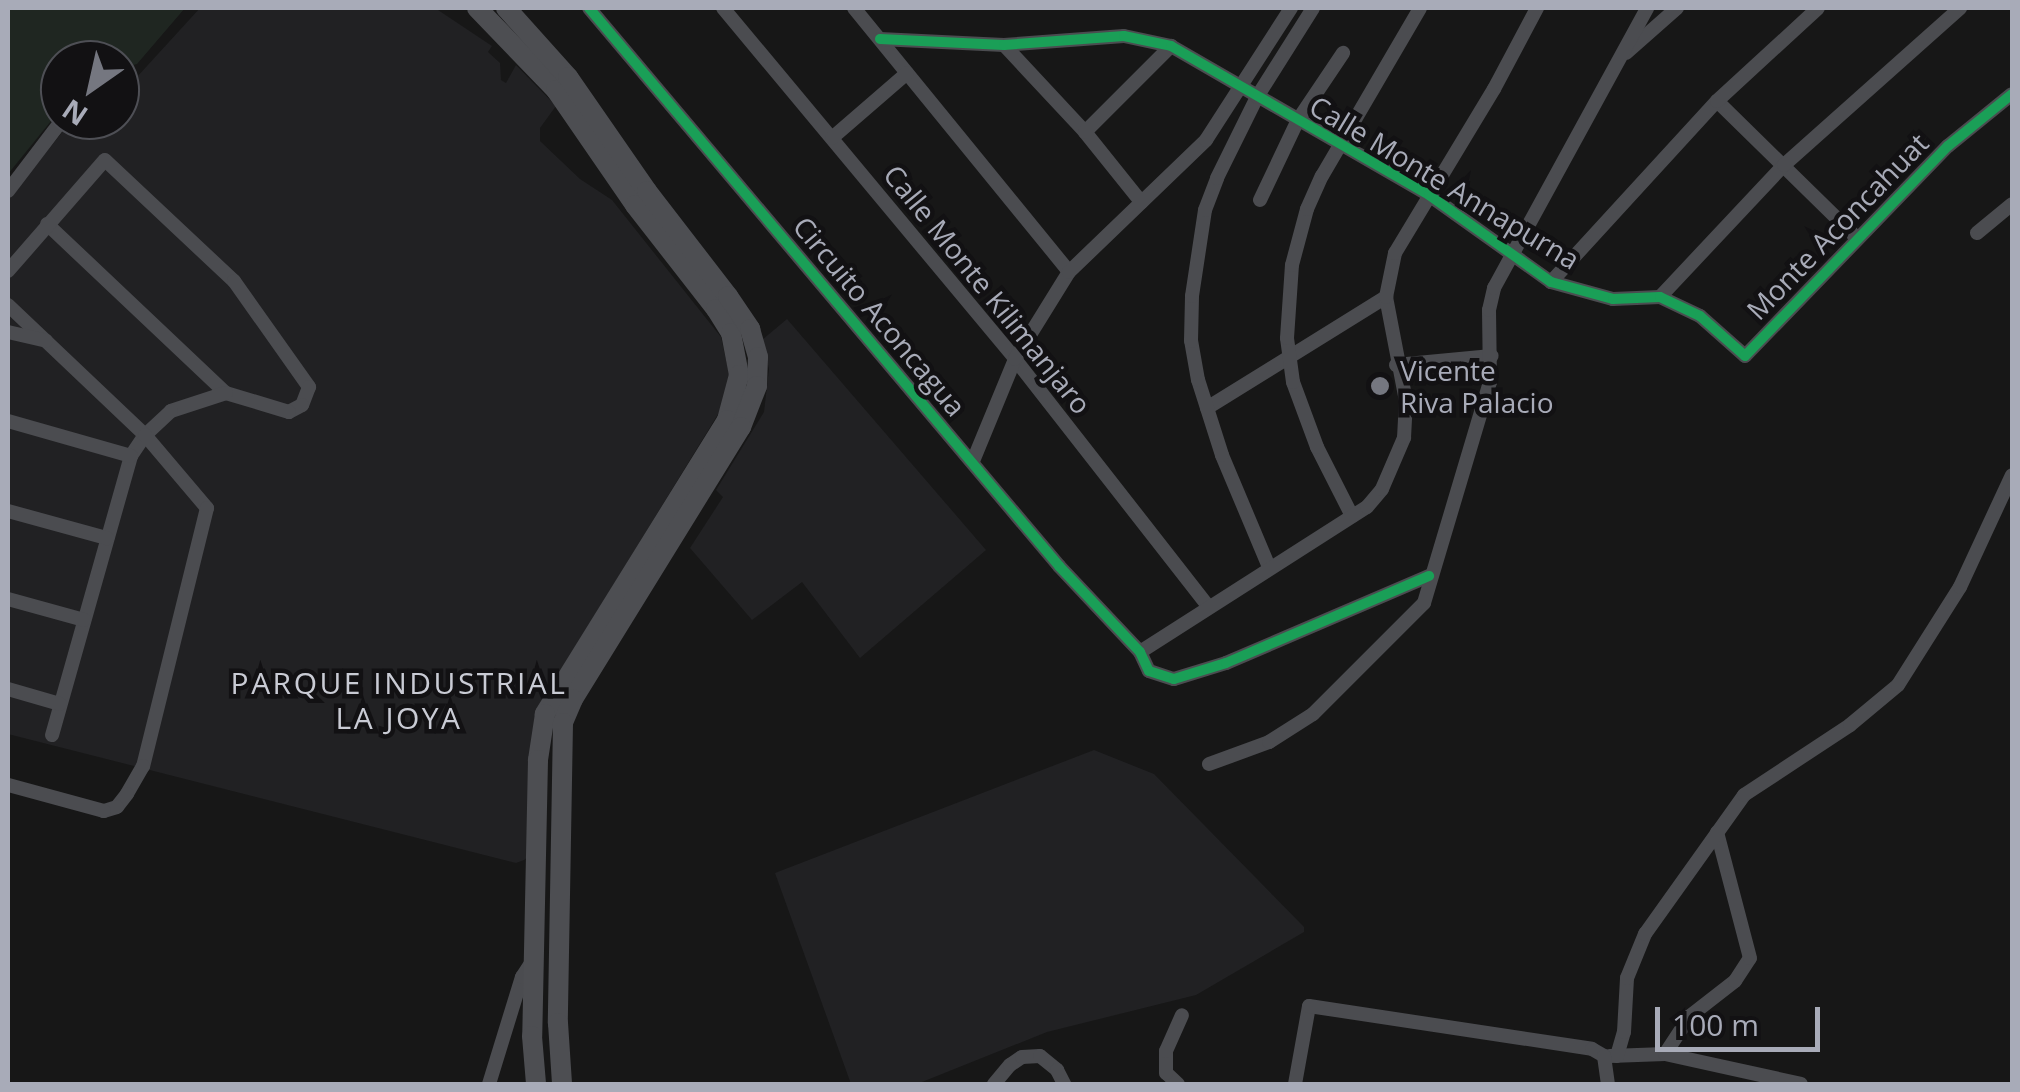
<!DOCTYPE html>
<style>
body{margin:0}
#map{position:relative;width:2020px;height:1092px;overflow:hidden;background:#171717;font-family:"Open Sans",sans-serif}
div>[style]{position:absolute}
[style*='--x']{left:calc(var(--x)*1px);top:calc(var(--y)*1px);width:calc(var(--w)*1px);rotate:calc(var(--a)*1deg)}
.built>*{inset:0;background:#212123}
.green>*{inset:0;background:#1f2621}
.street>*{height:14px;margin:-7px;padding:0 7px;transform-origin:7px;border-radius:7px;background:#4b4c50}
.primary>*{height:20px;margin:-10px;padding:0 10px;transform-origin:10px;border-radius:10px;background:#4d4e52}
.cycleway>*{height:10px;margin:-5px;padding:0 5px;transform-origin:5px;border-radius:5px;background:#1a9f57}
.dots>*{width:28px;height:28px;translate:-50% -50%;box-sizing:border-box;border:5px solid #121113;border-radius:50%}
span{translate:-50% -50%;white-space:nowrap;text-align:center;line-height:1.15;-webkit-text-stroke:9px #121113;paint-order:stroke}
.street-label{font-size:28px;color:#a8abb8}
.poi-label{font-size:28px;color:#a8abb8}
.left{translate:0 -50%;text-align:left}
.neighbourhood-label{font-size:30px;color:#c9cbd4;letter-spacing:2.5px}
.frame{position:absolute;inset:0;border:10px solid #a8abb8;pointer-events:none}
.north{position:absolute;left:40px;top:40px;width:100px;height:100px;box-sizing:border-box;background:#121113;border:2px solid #4e4f55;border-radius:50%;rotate:214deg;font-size:28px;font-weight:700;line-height:40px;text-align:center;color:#a8abb8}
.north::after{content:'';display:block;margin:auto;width:35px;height:45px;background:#757780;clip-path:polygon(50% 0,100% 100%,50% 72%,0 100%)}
.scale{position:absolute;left:1655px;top:1007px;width:165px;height:45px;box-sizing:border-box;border:5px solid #a8abb8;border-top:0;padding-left:12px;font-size:30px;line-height:35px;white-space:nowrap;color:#a8abb8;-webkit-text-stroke:8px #121113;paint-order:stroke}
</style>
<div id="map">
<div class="built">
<i style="clip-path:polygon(200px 8px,435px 8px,492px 46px,488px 52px,500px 63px,501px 80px,506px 83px,516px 65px,556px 106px,540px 128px,540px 141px,580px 179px,612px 200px,721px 337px,730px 378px,720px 411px,541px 703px,529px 856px,524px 860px,516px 863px,8px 734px,8px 200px,72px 120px,120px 120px,120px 85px,136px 78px)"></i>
<i style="clip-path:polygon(787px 319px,986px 550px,860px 658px,802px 582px,752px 620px,690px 548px,723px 497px,716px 490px,764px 412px,769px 369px,762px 340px)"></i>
<i style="clip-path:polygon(1094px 750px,1154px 774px,1304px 927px,1304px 932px,1196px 995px,1047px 1032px,917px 1084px,851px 1084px,775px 873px)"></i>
</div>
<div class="green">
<i style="clip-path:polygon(8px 8px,185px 8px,137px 64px,120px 69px,120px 60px,60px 60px,60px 110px,8px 174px)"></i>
</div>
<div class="street">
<i style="--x:589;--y:8;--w:730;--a:49.89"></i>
<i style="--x:1059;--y:566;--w:118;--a:46.7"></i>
<i style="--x:1140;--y:652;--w:21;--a:65"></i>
<i style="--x:1149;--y:671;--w:26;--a:18"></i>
<i style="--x:1174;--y:679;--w:54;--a:-17.1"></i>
<i style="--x:1226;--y:663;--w:221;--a:-23.2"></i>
<i style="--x:723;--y:8;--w:457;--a:50.2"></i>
<i style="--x:1015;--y:359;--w:315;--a:52"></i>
<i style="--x:854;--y:8;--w:340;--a:50.8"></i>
<i style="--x:880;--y:39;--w:124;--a:2.8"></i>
<i style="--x:1004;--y:45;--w:120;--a:-4.3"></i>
<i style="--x:1124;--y:36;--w:48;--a:12"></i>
<i style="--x:1171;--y:46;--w:298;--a:30"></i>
<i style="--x:1429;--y:195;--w:150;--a:35.5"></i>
<i style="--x:1551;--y:282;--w:64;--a:15.3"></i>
<i style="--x:1613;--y:299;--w:47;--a:-2.4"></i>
<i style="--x:1660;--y:297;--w:44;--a:25.4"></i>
<i style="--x:1700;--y:316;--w:60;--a:41.6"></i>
<i style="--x:1745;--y:356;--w:292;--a:-46"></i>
<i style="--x:1948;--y:146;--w:82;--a:-39.1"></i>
<i style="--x:1004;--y:45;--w:119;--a:47"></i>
<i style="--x:1085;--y:132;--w:90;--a:51.3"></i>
<i style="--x:1626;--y:53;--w:68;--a:-41.4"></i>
<i style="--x:1717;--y:101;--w:194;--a:44.4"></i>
<i style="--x:1085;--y:132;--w:122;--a:-45"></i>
<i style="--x:832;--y:138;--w:99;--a:-40.9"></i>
<i style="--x:8;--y:191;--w:84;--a:-52.7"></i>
<i style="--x:1260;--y:200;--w:89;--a:-64.6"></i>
<i style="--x:1298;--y:120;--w:81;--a:-56.1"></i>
<i style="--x:47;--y:224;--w:246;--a:43.4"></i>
<i style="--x:1977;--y:233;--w:45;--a:-39.6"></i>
<i style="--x:8;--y:271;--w:147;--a:-48.9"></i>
<i style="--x:105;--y:160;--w:177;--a:43.2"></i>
<i style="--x:234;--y:281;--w:130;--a:54.7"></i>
<i style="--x:309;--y:387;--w:19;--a:111"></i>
<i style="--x:302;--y:405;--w:15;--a:152"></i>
<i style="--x:289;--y:412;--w:66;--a:-163.2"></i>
<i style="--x:226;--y:393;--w:58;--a:161.9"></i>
<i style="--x:171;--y:411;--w:35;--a:137"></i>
<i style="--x:145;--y:435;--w:25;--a:124"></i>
<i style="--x:131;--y:456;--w:290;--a:105.8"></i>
<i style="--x:1551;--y:282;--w:246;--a:-47.5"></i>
<i style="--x:1717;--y:101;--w:137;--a:-42.6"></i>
<i style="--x:1660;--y:297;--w:181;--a:-46.8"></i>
<i style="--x:1784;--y:165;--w:236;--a:-41.7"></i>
<i style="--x:8;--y:305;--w:189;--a:43.5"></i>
<i style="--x:145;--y:435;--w:96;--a:49.7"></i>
<i style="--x:207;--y:508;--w:266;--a:103.9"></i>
<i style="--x:143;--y:766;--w:32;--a:120"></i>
<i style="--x:127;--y:794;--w:16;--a:128"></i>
<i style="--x:117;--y:807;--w:14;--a:163"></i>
<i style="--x:104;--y:811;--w:99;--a:-164.8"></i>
<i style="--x:8;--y:332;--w:39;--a:13"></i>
<i style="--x:1396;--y:365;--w:96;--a:-5.4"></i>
<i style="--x:1207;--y:408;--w:211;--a:-31.8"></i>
<i style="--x:8;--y:421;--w:128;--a:15.9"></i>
<i style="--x:973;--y:461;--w:110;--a:-67.6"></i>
<i style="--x:1015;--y:359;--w:102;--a:-58.2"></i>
<i style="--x:1069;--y:272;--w:190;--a:-43.9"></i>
<i style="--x:1206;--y:140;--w:157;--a:-57.2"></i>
<i style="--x:8;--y:511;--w:103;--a:15.3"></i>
<i style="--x:1352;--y:516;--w:77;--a:-116.9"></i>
<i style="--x:1317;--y:447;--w:69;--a:-110.3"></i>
<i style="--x:1293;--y:382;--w:44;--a:-97.8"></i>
<i style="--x:1287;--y:338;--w:73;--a:-86.1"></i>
<i style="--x:1292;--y:265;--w:58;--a:-75"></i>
<i style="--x:1307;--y:209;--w:36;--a:-66"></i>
<i style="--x:1322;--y:176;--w:194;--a:-59.7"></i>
<i style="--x:1269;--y:567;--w:121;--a:-112.8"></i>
<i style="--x:1222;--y:455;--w:79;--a:-107.7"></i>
<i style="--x:1198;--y:380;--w:40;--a:-100"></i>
<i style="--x:1191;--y:341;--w:45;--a:-88.7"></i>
<i style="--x:1192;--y:296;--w:87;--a:-81.4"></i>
<i style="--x:1205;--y:210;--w:34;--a:-69"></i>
<i style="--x:1217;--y:178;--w:90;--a:-63.7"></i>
<i style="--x:1257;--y:97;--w:105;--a:-57.8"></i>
<i style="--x:8;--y:599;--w:79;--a:15.4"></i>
<i style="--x:1140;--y:652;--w:269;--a:-32.6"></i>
<i style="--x:1367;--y:507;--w:23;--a:-50"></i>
<i style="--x:1382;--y:489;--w:56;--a:-66.7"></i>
<i style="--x:1404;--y:438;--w:37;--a:-87"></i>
<i style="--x:1406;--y:401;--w:106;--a:-100.9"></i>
<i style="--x:1386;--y:297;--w:45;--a:-78.4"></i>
<i style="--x:1395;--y:253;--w:192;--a:-58.9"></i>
<i style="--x:1494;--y:89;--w:92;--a:-62"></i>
<i style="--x:8;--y:689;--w:54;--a:16.1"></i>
<i style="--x:1209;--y:764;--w:64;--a:-20.1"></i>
<i style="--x:1269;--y:742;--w:52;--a:-32.5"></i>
<i style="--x:1313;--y:714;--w:157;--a:-45"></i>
<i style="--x:1424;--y:603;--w:231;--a:-73.4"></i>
<i style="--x:1490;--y:382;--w:72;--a:-90.8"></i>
<i style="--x:1489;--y:310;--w:23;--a:-77"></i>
<i style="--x:1494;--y:288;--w:319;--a:-61.3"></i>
<i style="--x:1665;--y:1054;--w:45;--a:-56.7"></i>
<i style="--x:1690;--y:1016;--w:57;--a:-37.9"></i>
<i style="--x:1735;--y:981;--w:27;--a:-57"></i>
<i style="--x:1750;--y:958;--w:130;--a:-104.7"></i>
<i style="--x:1610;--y:1056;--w:55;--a:-2.1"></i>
<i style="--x:1665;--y:1054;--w:139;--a:12.4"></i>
<i style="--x:1617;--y:1056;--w:25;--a:-74"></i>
<i style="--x:1624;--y:1032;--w:54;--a:-86.8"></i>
<i style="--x:1627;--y:978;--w:48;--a:-67.8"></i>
<i style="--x:1645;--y:934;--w:171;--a:-54.5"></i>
<i style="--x:1744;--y:795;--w:127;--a:-33.4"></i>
<i style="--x:1850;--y:725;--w:62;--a:-39.8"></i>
<i style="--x:1898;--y:685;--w:116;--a:-57.7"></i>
<i style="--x:1960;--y:587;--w:123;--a:-65.1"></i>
<i style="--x:489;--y:1084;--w:112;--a:-72.9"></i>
<i style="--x:522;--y:977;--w:17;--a:-57"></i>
<i style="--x:994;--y:1084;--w:25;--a:-50"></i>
<i style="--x:1010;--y:1065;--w:14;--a:-34"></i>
<i style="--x:1022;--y:1057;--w:18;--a:-3"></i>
<i style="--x:1040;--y:1056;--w:22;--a:39"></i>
<i style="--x:1057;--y:1070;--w:16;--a:63"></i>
<i style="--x:1178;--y:1084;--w:16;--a:-137"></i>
<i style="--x:1166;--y:1073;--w:22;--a:-90"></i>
<i style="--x:1166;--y:1051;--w:39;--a:-66"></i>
<i style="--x:1295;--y:1084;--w:79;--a:-79.8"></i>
<i style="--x:1309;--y:1006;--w:286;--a:8.6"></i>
<i style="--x:1592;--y:1049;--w:14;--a:30"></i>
<i style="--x:1604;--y:1056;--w:28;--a:82"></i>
</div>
<div class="primary">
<i style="--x:477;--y:8;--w:114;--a:46.1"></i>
<i style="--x:556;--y:90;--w:140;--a:55.5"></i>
<i style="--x:635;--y:205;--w:132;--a:52.1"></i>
<i style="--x:716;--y:309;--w:28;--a:58"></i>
<i style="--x:731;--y:333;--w:43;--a:79.2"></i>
<i style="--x:739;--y:375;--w:47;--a:104.9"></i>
<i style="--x:727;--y:420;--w:346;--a:121.8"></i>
<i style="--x:545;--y:714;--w:47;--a:98.7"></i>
<i style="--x:538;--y:760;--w:276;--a:91.2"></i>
<i style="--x:532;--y:1036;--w:48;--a:85.2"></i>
<i style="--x:506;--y:8;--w:93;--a:48.1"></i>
<i style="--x:568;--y:77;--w:139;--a:55.3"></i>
<i style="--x:647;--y:191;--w:133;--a:52.4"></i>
<i style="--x:728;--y:296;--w:40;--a:56"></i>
<i style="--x:750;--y:329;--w:29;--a:74"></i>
<i style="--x:758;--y:357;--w:29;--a:92"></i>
<i style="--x:757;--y:386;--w:44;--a:111.3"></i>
<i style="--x:741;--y:427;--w:320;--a:121.7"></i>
<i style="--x:573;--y:699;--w:26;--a:113"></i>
<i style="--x:563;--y:723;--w:300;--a:91"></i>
<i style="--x:558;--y:1023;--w:61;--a:86.2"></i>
</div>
<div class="cycleway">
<i style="--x:589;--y:8;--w:730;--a:49.89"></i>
<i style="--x:1059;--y:566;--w:118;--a:46.7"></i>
<i style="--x:1140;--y:652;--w:21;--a:65"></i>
<i style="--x:1149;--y:671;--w:26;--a:18"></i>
<i style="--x:1174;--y:679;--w:54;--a:-17.1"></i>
<i style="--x:1226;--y:663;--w:221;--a:-23.2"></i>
<i style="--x:880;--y:39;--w:124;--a:2.8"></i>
<i style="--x:1004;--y:45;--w:120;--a:-4.3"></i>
<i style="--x:1124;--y:36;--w:48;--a:12"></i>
<i style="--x:1171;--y:46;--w:298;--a:30"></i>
<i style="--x:1429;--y:195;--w:150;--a:35.5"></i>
<i style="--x:1551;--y:282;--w:64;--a:15.3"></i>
<i style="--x:1613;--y:299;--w:47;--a:-2.4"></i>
<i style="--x:1660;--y:297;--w:44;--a:25.4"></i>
<i style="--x:1700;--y:316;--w:60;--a:41.6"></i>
<i style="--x:1745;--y:356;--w:292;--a:-46"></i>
<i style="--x:1948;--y:146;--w:82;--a:-39.1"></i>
</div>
<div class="dots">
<i style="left:1380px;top:386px;background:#757780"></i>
</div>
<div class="street-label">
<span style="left:1445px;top:182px;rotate:31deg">Calle Monte Annapurna</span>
<span style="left:1837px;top:226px;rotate:-46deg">Monte Aconcahuat</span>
<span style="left:988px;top:289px;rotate:51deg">Calle Monte Kilimanjaro</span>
<span style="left:880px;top:316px;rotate:50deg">Circuito Aconcagua</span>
</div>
<div class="poi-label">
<span class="left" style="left:1400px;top:386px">Vicente<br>Riva Palacio</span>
</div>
<div class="neighbourhood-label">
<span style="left:399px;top:700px">PARQUE INDUSTRIAL<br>LA JOYA</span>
</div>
<div class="frame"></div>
<div class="north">N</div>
<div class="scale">100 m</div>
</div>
